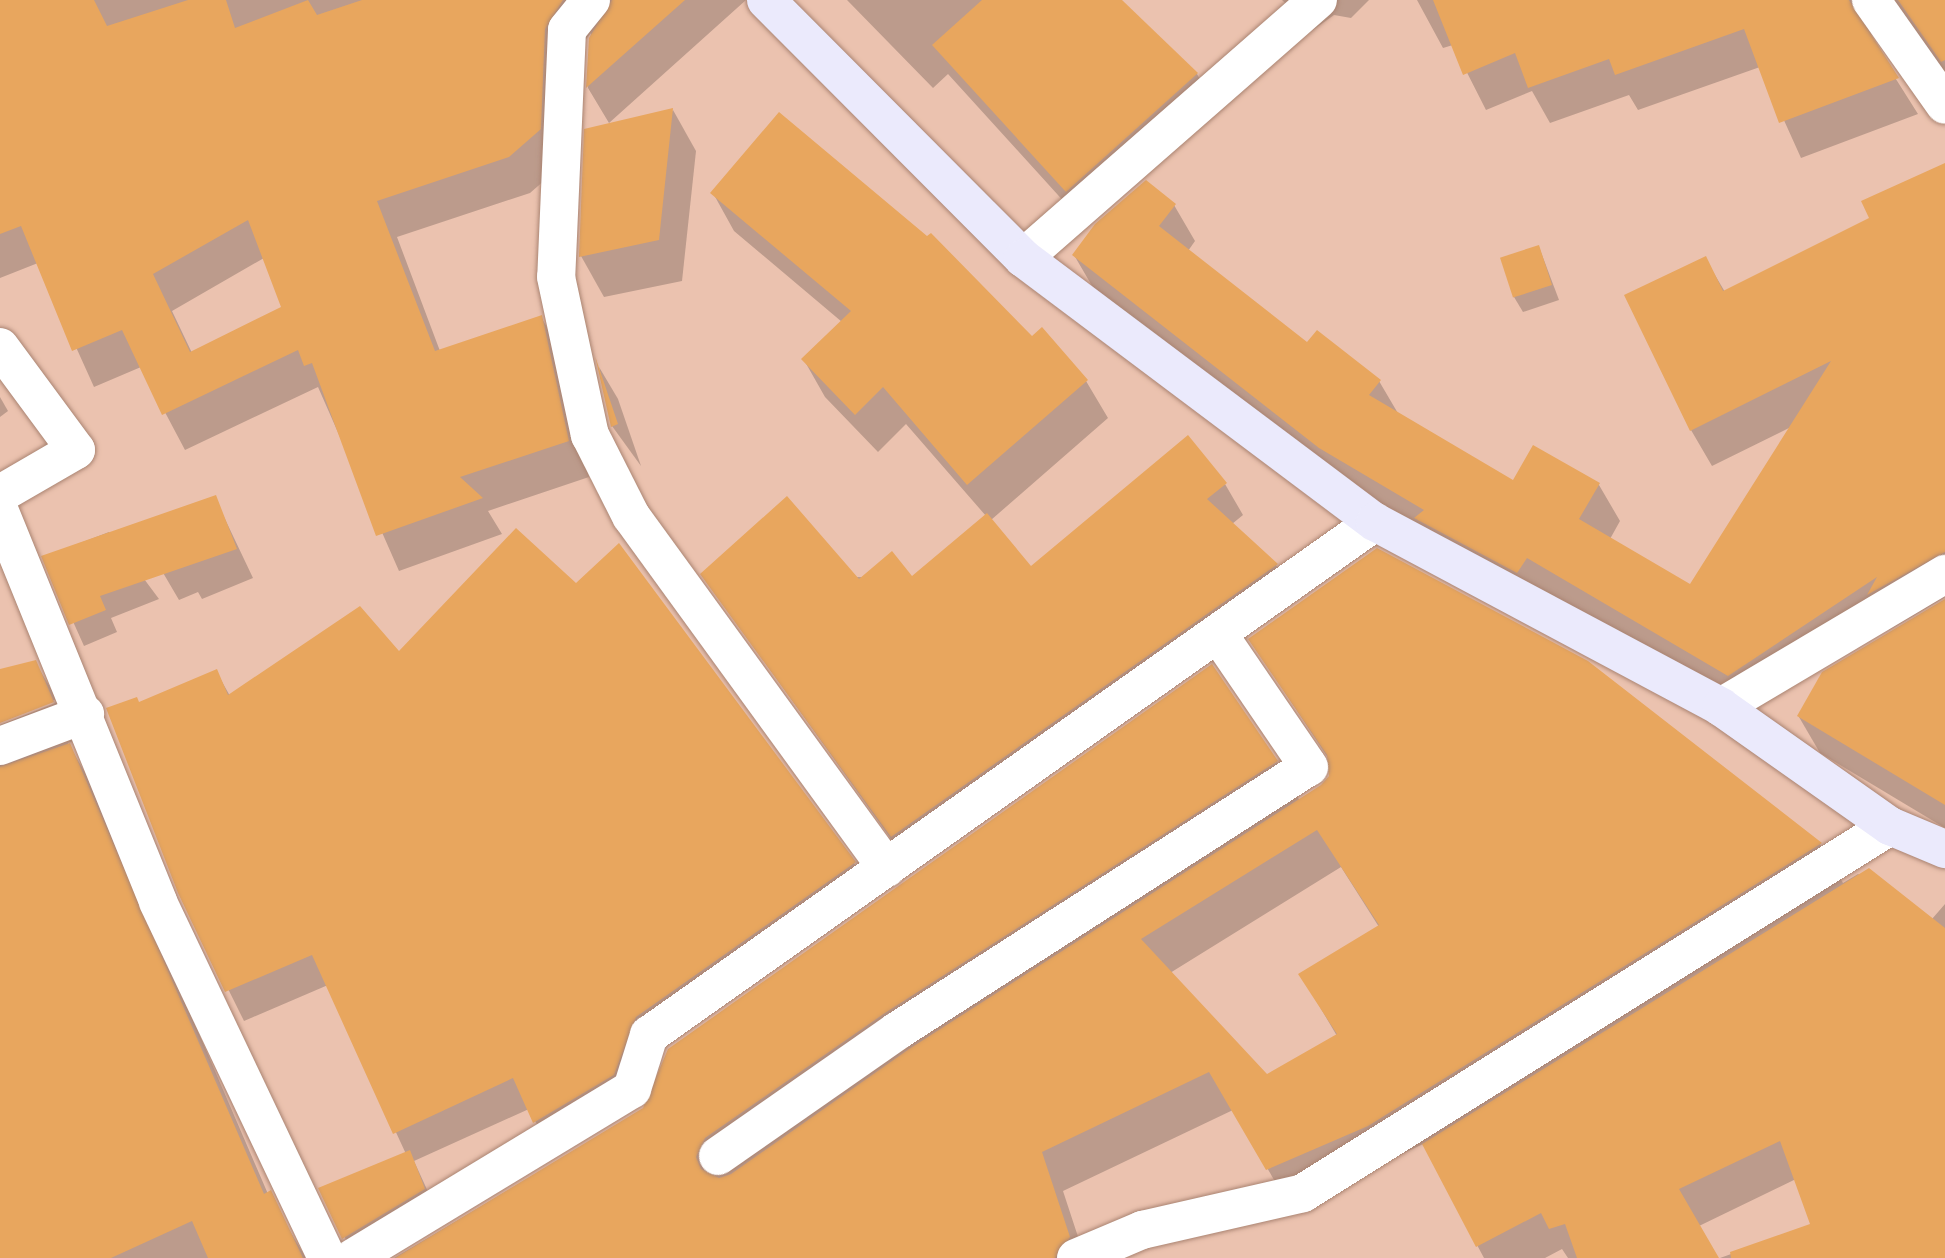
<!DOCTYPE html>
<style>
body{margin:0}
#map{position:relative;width:1945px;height:1258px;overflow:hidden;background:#ebc2af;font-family:Spectral,serif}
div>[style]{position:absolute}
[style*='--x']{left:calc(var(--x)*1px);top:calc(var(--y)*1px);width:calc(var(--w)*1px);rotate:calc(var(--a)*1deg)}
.shadow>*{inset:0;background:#0003}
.building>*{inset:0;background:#e8a65e;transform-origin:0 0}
.roads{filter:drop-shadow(0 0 2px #aa8472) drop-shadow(0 0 2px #aa8472)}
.street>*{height:38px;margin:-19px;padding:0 19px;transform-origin:19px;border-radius:19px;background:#fff}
.secondary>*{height:38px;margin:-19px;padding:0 19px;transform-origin:19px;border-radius:19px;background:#ebeafc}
span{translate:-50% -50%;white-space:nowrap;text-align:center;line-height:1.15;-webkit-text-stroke:5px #fde8de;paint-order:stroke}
</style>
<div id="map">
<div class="shadow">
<i style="clip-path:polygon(evenodd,0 0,746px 0,609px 123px,588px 88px,591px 33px,565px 65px,561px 166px,530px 193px,397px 237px,440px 351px,541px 317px,562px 353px,589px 477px,488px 511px,502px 534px,399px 571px,318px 387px,185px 450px,141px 367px,94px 387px,38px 263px,0 278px,0 0,264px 258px,284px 308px,192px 353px,172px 311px,264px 258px)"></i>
<i style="clip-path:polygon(847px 0,1119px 0,1197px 74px,1217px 110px,1087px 227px,948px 74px,933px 88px)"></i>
<i style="clip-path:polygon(1282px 0,1369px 0,1351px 18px,1334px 15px,1313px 30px)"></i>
<i style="clip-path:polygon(1417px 0,1945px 0,1945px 74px,1878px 19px,1870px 38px,1918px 114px,1801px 158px,1760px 67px,1638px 110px,1629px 95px,1550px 123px,1532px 91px,1486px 110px,1453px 45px,1443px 48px)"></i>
<i style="clip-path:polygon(673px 110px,696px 151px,682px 281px,604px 297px,581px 256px)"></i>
<i style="clip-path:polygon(1945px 165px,1945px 597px,1889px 630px,1885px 622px,1750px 712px,1342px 484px,1095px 291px,1074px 255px,1174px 205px,1195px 241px,1188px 251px,1308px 344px,1379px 381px,1399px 415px,1513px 482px,1599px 485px,1620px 521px,1610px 539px,1691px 587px,1791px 427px,1712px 466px,1691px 430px,1705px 258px,1725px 292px,1871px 218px)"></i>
<i style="clip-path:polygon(713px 193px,1032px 339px,1086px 381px,1108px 418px,991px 520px,1030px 568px,1225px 484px,1243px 515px,1232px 524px,1276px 565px,1294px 596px,911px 867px,702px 574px,912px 578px,986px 516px,906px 424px,878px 452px,825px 397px,804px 360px,842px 322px,734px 231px)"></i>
<i style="clip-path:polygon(1539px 247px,1559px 300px,1523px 312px,1514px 297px)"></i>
<i style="clip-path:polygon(599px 367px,618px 399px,641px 466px,612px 426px)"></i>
<i style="clip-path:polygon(0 397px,8px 411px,0 417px)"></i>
<i style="clip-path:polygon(215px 498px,253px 578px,202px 599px,198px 592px,179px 600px,162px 571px)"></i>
<i style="clip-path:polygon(109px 532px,159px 599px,111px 618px,117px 632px,84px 646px,44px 557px)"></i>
<i style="clip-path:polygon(1945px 601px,1945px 828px,1820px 753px,1799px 717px)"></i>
<i style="clip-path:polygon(evenodd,1250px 639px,1587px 662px,1820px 844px,1843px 883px,1858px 874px,1932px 919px,1945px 904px,1945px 1258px,1720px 1258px,1812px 1225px,1796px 1179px,1699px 1226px,1717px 1258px,1568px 1258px,1562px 1249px,1545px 1258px,1484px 1258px,1423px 1144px,1290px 1207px,1233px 1110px,1063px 1191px,1085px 1258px,394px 1258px,645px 1109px,1277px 762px,1300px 801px,1322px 787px,1331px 777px,1330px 761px,1250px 639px,1341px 867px,1379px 927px,1301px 975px,1337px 1036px,1267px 1077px,1170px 973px,1341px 867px)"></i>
<i style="clip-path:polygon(399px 654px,854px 863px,871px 893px,653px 1047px,551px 1152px,529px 1109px,414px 1161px,440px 1218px,355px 1258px,321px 1189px,406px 1154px,328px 985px,244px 1021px,180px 892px,139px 704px,216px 671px,230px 696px)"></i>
<i style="clip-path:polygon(35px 662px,57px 699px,0 721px,0 671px)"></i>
<i style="clip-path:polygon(58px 702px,74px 741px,68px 743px,91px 783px,268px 1194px,306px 1258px,0 1258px,0 725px)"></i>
</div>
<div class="building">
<i style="clip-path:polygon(evenodd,0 0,94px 0,107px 26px,188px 0,226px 0,235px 28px,308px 0,317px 15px,362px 0,563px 0,545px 29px,541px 129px,509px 157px,377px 201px,435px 351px,542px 315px,569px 441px,460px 477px,483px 498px,376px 536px,312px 363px,304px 366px,298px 350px,162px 415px,122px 330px,72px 351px,21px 226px,0 234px,0 0,248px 220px,281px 307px,190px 352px,153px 274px,248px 220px)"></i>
<i style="clip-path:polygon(612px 0,685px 0,586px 88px,589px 38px)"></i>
<i style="clip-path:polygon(982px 0,1122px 0,1198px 73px,1066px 192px,932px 45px)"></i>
<i style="clip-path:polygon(1433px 0,1849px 0,1899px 78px,1779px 123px,1744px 29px,1615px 75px,1609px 59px,1528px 88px,1515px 53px,1463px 75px)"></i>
<i style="clip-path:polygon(1898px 0,1945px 0,1945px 60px,1941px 62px)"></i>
<i style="clip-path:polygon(673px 108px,659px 240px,579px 257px,584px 129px)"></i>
<i style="clip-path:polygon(779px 112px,927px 236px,931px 233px,1032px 336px,1042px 327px,1088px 380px,967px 485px,883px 387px,855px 415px,801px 359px,851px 311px,710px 193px)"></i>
<i style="clip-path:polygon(1945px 163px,1945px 552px,1867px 595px,1877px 577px,1728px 676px,1527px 558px,1517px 573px,1414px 518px,1424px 510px,1319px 448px,1072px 255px,1095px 224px,1146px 180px,1176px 204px,1159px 226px,1307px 342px,1317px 330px,1381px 380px,1369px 395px,1513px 480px,1533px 445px,1600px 483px,1579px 519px,1690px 584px,1831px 361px,1690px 431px,1624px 295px,1706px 256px,1723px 291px,1869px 218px,1861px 201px)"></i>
<i style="left:1539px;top:245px;width:42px;height:41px;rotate:72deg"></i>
<i style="clip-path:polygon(595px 356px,618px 424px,611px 427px)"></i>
<i style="clip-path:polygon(1188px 435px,1227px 483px,1207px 499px,1278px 564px,891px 837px,700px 574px,787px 496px,859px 579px,892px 551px,912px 576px,987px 513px,1031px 566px)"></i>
<i style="clip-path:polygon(216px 495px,237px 549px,100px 596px,106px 610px,69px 625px,41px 556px)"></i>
<i style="clip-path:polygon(516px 528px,576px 583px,619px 543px,856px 862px,636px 1017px,614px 1075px,533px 1123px,513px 1078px,393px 1134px,312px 955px,225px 992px,178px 893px,106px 708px,137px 697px,139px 702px,217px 669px,228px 695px,360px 606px,399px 651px)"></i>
<i style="clip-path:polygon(evenodd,1377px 548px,1588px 661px,1822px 843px,1368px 1126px,1266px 1170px,1209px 1072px,1042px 1152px,1070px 1237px,1055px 1258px,395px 1258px,643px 1108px,668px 1049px,1212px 664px,1278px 761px,885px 1013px,705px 1138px,696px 1157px,701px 1169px,719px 1178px,731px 1174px,909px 1049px,1321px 785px,1329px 776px,1327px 755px,1248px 639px,1377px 548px,1317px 830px,1379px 925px,1298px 974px,1337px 1034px,1267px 1074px,1141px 939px,1317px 830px)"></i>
<i style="clip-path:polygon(1945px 599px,1945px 805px,1797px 716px,1822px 672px)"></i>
<i style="clip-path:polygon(36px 660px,54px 702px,0 723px,0 669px)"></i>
<i style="clip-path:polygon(70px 743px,264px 1194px,271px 1190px,303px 1258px,208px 1258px,192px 1221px,111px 1258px,0 1258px,0 767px)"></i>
<i style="clip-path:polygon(1869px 868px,1945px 928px,1945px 1258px,1731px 1258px,1730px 1252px,1810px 1224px,1780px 1141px,1679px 1189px,1719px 1258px,1577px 1258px,1565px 1224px,1549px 1229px,1541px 1213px,1476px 1247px,1422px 1144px)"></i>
<i style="clip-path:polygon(410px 1150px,425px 1189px,342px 1239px,318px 1188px)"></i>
</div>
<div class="roads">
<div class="street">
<i style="--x:591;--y:0;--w:38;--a:129"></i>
<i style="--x:567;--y:30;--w:247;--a:92.5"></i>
<i style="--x:556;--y:277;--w:162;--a:77.9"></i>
<i style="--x:590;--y:435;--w:91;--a:63.2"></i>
<i style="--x:631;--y:516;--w:435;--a:54"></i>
<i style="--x:1871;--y:0;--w:128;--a:54.8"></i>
<i style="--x:1023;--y:258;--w:392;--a:-41.2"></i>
<i style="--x:0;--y:347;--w:128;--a:53.6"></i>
<i style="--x:76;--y:450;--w:88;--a:149.9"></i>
<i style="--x:0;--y:512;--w:421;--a:67.9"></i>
<i style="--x:158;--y:902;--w:394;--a:64.6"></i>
<i style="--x:1721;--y:707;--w:261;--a:-30.7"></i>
<i style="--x:0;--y:746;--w:91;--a:-20.6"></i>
<i style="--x:718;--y:1156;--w:218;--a:-34.9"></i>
<i style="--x:897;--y:1031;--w:489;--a:-32.7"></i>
<i style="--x:1309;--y:767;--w:160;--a:-124.3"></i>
<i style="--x:353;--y:1258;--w:326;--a:-31.2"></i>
<i style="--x:632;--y:1089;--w:57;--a:-72.5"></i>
<i style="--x:649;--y:1035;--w:889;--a:-35.25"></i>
<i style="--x:1076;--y:1258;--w:72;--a:-23"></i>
<i style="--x:1142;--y:1230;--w:165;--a:-12.9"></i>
<i style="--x:1303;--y:1193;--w:692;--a:-32.01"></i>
</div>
<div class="secondary">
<i style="--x:766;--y:0;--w:364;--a:45.1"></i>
<i style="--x:1023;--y:258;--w:440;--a:36.9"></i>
<i style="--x:1375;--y:522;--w:392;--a:28.1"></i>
<i style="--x:1721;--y:707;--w:207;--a:35.2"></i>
<i style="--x:1890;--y:826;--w:60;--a:22.7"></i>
</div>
</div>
</div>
